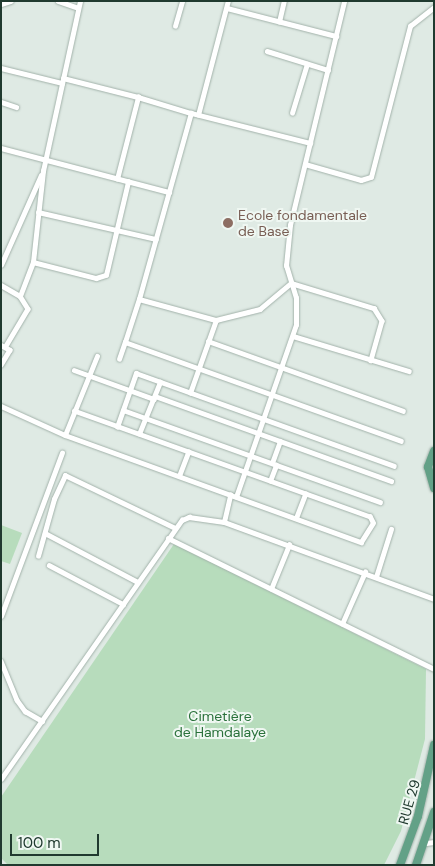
<!DOCTYPE html>
<meta charset="utf-8">
<style>
body{margin:0}
#map{position:relative;width:435px;height:866px;overflow:hidden;background:#dfeae4;font-family:"DM Sans",sans-serif}
div>[style]{position:absolute}
[style*='--x']{left:calc(var(--x)*1px);top:calc(var(--y)*1px);width:calc(var(--w)*1px);rotate:calc(var(--a)*1deg)}
.green>*{inset:0;background:#b7dcbc}
.roads{filter:drop-shadow(0 0 1px #a2b2aa) drop-shadow(0 0 1px #a2b2aa)}
.street>*{height:4.5px;margin:-2.25px;padding:0 2.25px;transform-origin:2.25px;border-radius:2.25px;background:#fff}
.primary>*{height:8px;margin:-4px;padding:0 4px;transform-origin:4px;border-radius:4px;background:#63a187}
.dots>*{width:14px;height:14px;translate:-50% -50%;box-sizing:border-box;border:2px solid #eff7f2;border-radius:50%}
span{translate:-50% -50%;white-space:nowrap;text-align:center;line-height:1.15;-webkit-text-stroke:4px #eff7f2;paint-order:stroke}
.education-label{font-size:14px;color:#785e54}
.left{translate:0 -50%;text-align:left}
.park-label{font-size:14px;color:#2a713b}
.street-label{font-size:14px;color:#203a2f}
.frame{position:absolute;inset:0;border:2px solid #203a2f;pointer-events:none}
.scale{position:absolute;left:10px;top:834px;width:89px;height:22px;box-sizing:border-box;border:2px solid #203a2f;border-top:0;padding-left:6px;font-size:15px;line-height:18px;white-space:nowrap;color:#203a2f;-webkit-text-stroke:4px #eff7f2;paint-order:stroke}
</style>
<div id="map">
<div class="green">
<i style="clip-path:polygon(1px 525px,22px 533px,10px 564px,1px 561px)"></i>
<i style="clip-path:polygon(174px 544px,426px 669px,425px 739px,401px 831px,384px 865px,8px 865px,1px 858px,1px 797px)"></i>
</div>
<div class="roads">
<div class="street">
<i style="--x:58;--y:1;--w:21;--a:19"></i>
<i style="--x:1;--y:4;--w:10;--a:-17"></i>
<i style="--x:227;--y:8;--w:113;--a:14.4"></i>
<i style="--x:279;--y:22;--w:22;--a:-77"></i>
<i style="--x:175;--y:26;--w:26;--a:-74"></i>
<i style="--x:267;--y:51;--w:64;--a:17.3"></i>
<i style="--x:1;--y:68;--w:63;--a:13.8"></i>
<i style="--x:63;--y:78;--w:77;--a:14.2"></i>
<i style="--x:1;--y:102;--w:16;--a:18"></i>
<i style="--x:292;--y:113;--w:51;--a:-73"></i>
<i style="--x:198;--y:115;--w:118;--a:-75.3"></i>
<i style="--x:1;--y:148;--w:174;--a:14.7"></i>
<i style="--x:305;--y:164;--w:58;--a:15.9"></i>
<i style="--x:361;--y:180;--w:10;--a:-17"></i>
<i style="--x:371;--y:177;--w:156;--a:-75.5"></i>
<i style="--x:410;--y:26;--w:31;--a:-38"></i>
<i style="--x:117;--y:179;--w:85;--a:-75.6"></i>
<i style="--x:138;--y:97;--w:55;--a:16.8"></i>
<i style="--x:38;--y:212;--w:121;--a:12.9"></i>
<i style="--x:33;--y:262;--w:65;--a:14.3"></i>
<i style="--x:96;--y:278;--w:10;--a:-17"></i>
<i style="--x:106;--y:275;--w:96;--a:-76.7"></i>
<i style="--x:1;--y:265;--w:98;--a:-66"></i>
<i style="--x:1;--y:285;--w:22;--a:30"></i>
<i style="--x:20;--y:296;--w:15;--a:58"></i>
<i style="--x:28;--y:309;--w:43;--a:120.7"></i>
<i style="--x:20;--y:296;--w:36;--a:-69"></i>
<i style="--x:33;--y:262;--w:92;--a:-83.7"></i>
<i style="--x:43;--y:171;--w:174;--a:-77.7"></i>
<i style="--x:139;--y:299;--w:193;--a:-74.4"></i>
<i style="--x:191;--y:113;--w:123;--a:14.1"></i>
<i style="--x:293;--y:336;--w:121;--a:16.8"></i>
<i style="--x:208;--y:341;--w:207;--a:19.7"></i>
<i style="--x:125;--y:342;--w:45;--a:-72"></i>
<i style="--x:139;--y:299;--w:80;--a:15.3"></i>
<i style="--x:216;--y:320;--w:45;--a:-14"></i>
<i style="--x:260;--y:309;--w:40;--a:-40"></i>
<i style="--x:291;--y:283;--w:87;--a:16.8"></i>
<i style="--x:374;--y:308;--w:15;--a:58"></i>
<i style="--x:382;--y:321;--w:41;--a:105.8"></i>
<i style="--x:1;--y:345;--w:10;--a:29"></i>
<i style="--x:10;--y:350;--w:17;--a:121"></i>
<i style="--x:119;--y:359;--w:18;--a:-71"></i>
<i style="--x:125;--y:342;--w:293;--a:19.7"></i>
<i style="--x:74;--y:370;--w:85;--a:19.9"></i>
<i style="--x:190;--y:393;--w:77;--a:-70.4"></i>
<i style="--x:155;--y:396;--w:251;--a:19.8"></i>
<i style="--x:1;--y:406;--w:70;--a:24.4"></i>
<i style="--x:65;--y:435;--w:315;--a:19.9"></i>
<i style="--x:361;--y:542;--w:22;--a:-58"></i>
<i style="--x:373;--y:523;--w:7;--a:-117"></i>
<i style="--x:370;--y:517;--w:314;--a:-160.3"></i>
<i style="--x:123;--y:410;--w:273;--a:19.7"></i>
<i style="--x:117;--y:427;--w:57;--a:-70.6"></i>
<i style="--x:136;--y:373;--w:274;--a:19.8"></i>
<i style="--x:139;--y:434;--w:56;--a:-68"></i>
<i style="--x:65;--y:435;--w:85;--a:-67.9"></i>
<i style="--x:272;--y:463;--w:23;--a:-70"></i>
<i style="--x:179;--y:476;--w:26;--a:-69"></i>
<i style="--x:270;--y:481;--w:17;--a:-69"></i>
<i style="--x:236;--y:497;--w:182;--a:-70.8"></i>
<i style="--x:296;--y:325;--w:27;--a:-90"></i>
<i style="--x:296;--y:298;--w:34;--a:-107"></i>
<i style="--x:286;--y:266;--w:41;--a:-84.4"></i>
<i style="--x:290;--y:225;--w:230;--a:-76.4"></i>
<i style="--x:296;--y:518;--w:26;--a:-69"></i>
<i style="--x:224;--y:522;--w:28;--a:-77"></i>
<i style="--x:45;--y:533;--w:105;--a:27.8"></i>
<i style="--x:168;--y:538;--w:297;--a:26.2"></i>
<i style="--x:38;--y:556;--w:59;--a:-74.3"></i>
<i style="--x:54;--y:499;--w:26;--a:-65"></i>
<i style="--x:65;--y:475;--w:122;--a:25.7"></i>
<i style="--x:49;--y:565;--w:84;--a:27.8"></i>
<i style="--x:376;--y:577;--w:50;--a:-72.6"></i>
<i style="--x:271;--y:589;--w:48;--a:-67.8"></i>
<i style="--x:1;--y:616;--w:174;--a:-69.5"></i>
<i style="--x:342;--y:624;--w:57;--a:-66.1"></i>
<i style="--x:1;--y:661;--w:42;--a:67.7"></i>
<i style="--x:17;--y:700;--w:14;--a:54"></i>
<i style="--x:25;--y:711;--w:20;--a:30"></i>
<i style="--x:1;--y:779;--w:316;--a:-55.1"></i>
<i style="--x:182;--y:520;--w:8;--a:-23"></i>
<i style="--x:189;--y:517;--w:35;--a:8"></i>
<i style="--x:224;--y:522;--w:224;--a:20.1"></i>
<i style="--x:426;--y:843;--w:8;--a:-7"></i>
</div>
<div class="primary">
<i style="--x:434;--y:451;--w:17;--a:111"></i>
<i style="--x:428;--y:467;--w:22;--a:74"></i>
<i style="--x:400;--y:865;--w:52;--a:-69.8"></i>
<i style="--x:418;--y:816;--w:73;--a:-77.3"></i>
<i style="--x:416;--y:865;--w:56;--a:-71.2"></i>
</div>
</div>
<div class="dots">
<i style="left:228px;top:223px;background:#8d6e63"></i>
</div>
<div class="education-label">
<span class="left" style="left:238px;top:223px">Ecole fondamentale<br>de Base</span>
</div>
<div class="park-label">
<span style="left:220px;top:724px">Cimetière<br>de Hamdalaye</span>
</div>
<div class="street-label">
<span style="left:409px;top:802px;rotate:-74deg">RUE 29</span>
</div>
<div class="frame"></div>
<div class="scale">100 m</div>
</div>
